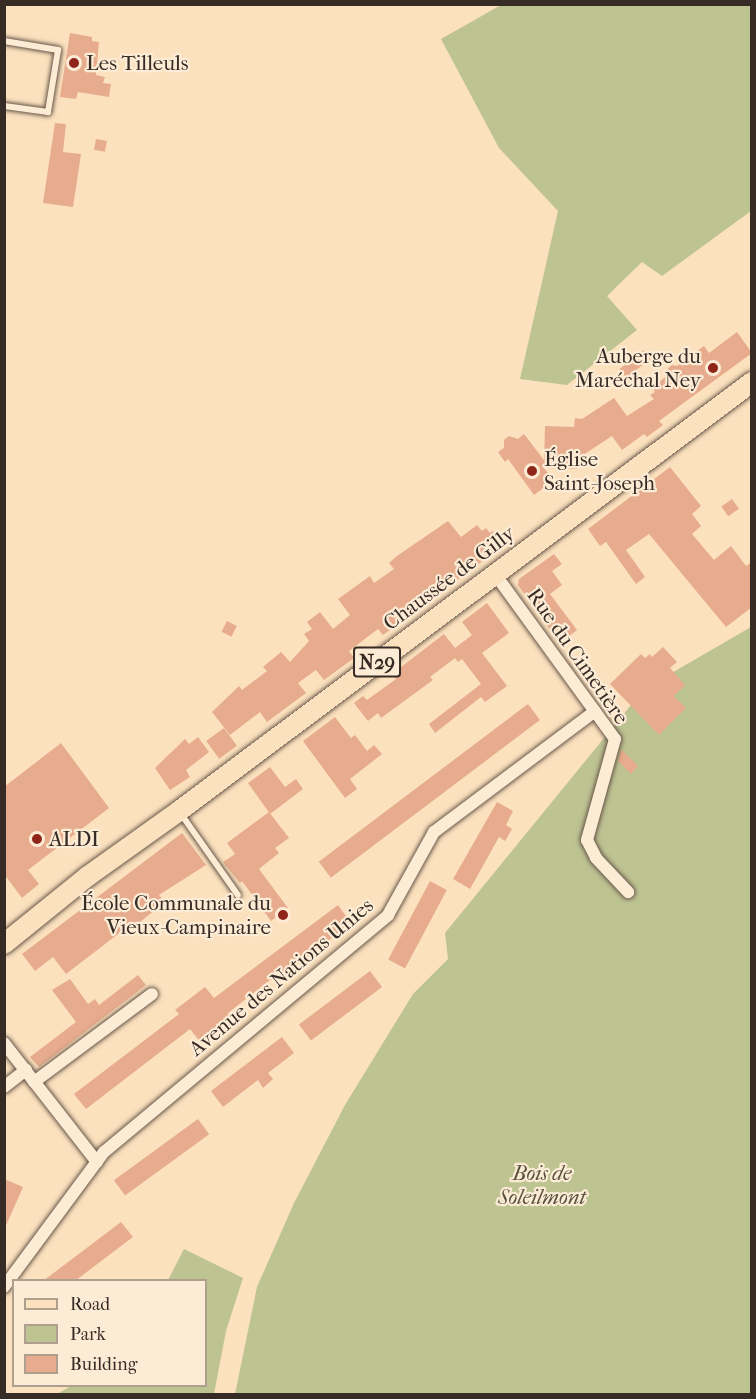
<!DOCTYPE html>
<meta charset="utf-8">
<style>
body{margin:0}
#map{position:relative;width:756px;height:1399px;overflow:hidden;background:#fce1be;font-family:"IM FELL French Canon",serif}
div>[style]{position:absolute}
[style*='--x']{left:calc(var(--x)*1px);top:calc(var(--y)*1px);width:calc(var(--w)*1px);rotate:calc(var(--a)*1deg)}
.green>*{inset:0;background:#bec392}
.building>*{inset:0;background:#e7ac8d;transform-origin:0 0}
.roads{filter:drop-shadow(0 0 2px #68584b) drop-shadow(0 0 2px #68584b)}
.lane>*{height:6px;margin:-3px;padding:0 3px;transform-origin:3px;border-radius:3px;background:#fdecd5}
.street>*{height:12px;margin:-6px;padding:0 6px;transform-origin:6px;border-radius:6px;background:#fdecd5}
.primary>*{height:20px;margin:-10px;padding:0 10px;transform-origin:10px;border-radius:10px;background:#fce1be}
.dots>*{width:16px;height:16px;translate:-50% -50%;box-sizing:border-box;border:3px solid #fdecd5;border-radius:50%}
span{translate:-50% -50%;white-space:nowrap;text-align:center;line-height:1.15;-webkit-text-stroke:4.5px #fdecd5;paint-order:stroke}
.shield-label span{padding:2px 4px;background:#fdecd5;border:2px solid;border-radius:4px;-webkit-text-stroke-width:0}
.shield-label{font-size:20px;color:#372b25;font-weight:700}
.poi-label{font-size:21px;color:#372b25}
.left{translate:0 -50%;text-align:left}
.right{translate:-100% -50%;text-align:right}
.street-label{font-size:21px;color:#372b25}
.park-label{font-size:21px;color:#595140;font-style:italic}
.frame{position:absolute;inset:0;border:6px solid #372b25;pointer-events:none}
.legend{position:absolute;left:12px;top:1279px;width:195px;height:108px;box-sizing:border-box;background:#fdecd5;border:2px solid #ae9f8f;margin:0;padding:8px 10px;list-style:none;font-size:18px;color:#372b25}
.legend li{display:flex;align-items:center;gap:12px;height:30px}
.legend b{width:30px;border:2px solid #ae9f8f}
</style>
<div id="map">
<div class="green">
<i style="clip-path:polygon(501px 5px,751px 5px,751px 211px,662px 276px,642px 262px,607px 296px,637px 330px,567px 385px,520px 379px,558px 211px,499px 148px,441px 39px)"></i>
<i style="clip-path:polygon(751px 627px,751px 1394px,235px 1394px,257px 1287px,294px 1203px,345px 1105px,413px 994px,448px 959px,445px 933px,644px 689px)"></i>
<i style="clip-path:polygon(184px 1249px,243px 1278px,226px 1331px,214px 1394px,57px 1394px,71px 1386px,206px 1386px,206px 1280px,168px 1280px)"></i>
</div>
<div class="building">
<i style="clip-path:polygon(70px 33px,92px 37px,92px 41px,99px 42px,96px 75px,105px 77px,103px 83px,111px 84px,109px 97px,78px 92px,76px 99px,60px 97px)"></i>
<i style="clip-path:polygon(55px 123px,66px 124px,63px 152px,81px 154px,73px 207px,43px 203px)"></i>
<i style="left:96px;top:139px;width:11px;height:11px;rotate:10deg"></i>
<i style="clip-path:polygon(737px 332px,752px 353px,659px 421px,663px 425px,647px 437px,644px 434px,622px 450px,612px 436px,577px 459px,577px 469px,544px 468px,554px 480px,534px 495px,508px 459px,505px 462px,498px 452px,504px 448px,504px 440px,509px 436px,518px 439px,524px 434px,544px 460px,545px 426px,574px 427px,575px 418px,582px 419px,614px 398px,627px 416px,654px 399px,650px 395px,655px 392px,652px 387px,667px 376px,668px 368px,672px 365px,677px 366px,704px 346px,709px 353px)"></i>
<i style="left:644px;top:350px;width:11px;height:31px;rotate:52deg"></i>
<i style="clip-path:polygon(670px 467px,701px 506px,692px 514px,701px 526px,692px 534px,714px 560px,731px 546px,746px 566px,752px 562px,752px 607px,726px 627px,649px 534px,626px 550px,645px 577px,636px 584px,606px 542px,600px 546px,588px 529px)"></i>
<i style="left:732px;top:499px;width:12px;height:13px;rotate:55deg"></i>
<i style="clip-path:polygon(448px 521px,461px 537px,477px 525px,482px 531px,486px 528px,490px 533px,492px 531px,504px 545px,430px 600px,426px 593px,418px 599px,400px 612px,405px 619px,383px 635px,378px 629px,349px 651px,354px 658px,324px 680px,316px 670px,298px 683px,306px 693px,267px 722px,260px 712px,230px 735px,212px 712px,239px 686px,242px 690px,267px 671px,263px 667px,281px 652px,290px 662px,309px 641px,304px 634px,312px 629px,307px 622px,320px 612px,333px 629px,350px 615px,338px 599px,370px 576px,374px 583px,394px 569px,389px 563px,397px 556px)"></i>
<i style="clip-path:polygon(554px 554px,562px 564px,552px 571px,562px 585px,550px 594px,577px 630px,560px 643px,518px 585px,519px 579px)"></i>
<i style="clip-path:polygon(487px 603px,509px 633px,482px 653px,507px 686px,485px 702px,481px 697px,435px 733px,429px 724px,481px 684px,462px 659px,458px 662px,455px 658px,430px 677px,433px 680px,381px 718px,378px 713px,368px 721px,354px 703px,363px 696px,367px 700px,396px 679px,392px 674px,444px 634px,455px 648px,472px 635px,462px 622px)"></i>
<i style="left:227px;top:621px;width:11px;height:12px;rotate:27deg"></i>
<i style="clip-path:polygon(663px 647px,677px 662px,670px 668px,685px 685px,674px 696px,686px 708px,659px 735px,610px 684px,641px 654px,645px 658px,650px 654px,652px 657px)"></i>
<i style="left:528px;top:704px;width:20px;height:262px;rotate:53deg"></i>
<i style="clip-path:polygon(335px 717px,351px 738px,355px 735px,367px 751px,374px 745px,382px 754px,350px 779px,357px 789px,345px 798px,303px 741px)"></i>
<i style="left:224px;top:728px;width:22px;height:22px;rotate:54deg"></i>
<i style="clip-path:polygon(198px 737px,209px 752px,186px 770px,190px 777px,170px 790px,155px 768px,185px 739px,189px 744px)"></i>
<i style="clip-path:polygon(61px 743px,109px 808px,28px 870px,39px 884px,22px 898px,4px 874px,4px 787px)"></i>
<i style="clip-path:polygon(621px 749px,638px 766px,631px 774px,618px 761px)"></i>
<i style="clip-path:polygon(270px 767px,285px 787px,296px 779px,303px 789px,270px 814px,248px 783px)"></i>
<i style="clip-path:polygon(497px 802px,513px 811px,506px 825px,512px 829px,505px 841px,499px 837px,470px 889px,453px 879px)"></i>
<i style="clip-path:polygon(269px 812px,289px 838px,275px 848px,279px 853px,259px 869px,288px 908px,271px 921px,242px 881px,240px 883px,223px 862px,235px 854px,227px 843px)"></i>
<i style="clip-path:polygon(182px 833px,206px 865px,159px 895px,165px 902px,135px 926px,132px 923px,122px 931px,66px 974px,53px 957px,35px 971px,22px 954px)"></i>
<i style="left:430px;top:881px;width:19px;height:89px;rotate:28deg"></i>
<i style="clip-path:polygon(338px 905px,351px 923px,283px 976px,280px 972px,228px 1013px,231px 1017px,215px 1030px,217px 1033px,202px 1044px,190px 1029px,86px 1109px,74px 1094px,179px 1014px,175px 1010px,205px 987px,214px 998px)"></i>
<i style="left:370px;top:971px;width:20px;height:89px;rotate:53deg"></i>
<i style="clip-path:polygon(138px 975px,146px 985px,39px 1067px,30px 1057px,76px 1022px,52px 990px,70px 979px,88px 1004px,95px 999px,99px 1005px)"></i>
<i style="clip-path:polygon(282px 1037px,294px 1053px,268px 1073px,273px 1079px,263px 1088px,258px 1080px,223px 1107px,211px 1091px)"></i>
<i style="left:198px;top:1119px;width:19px;height:104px;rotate:54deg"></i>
<i style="clip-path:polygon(4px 1179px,23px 1187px,4px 1230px)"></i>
<i style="clip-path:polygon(121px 1222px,133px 1237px,121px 1246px,75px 1281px,43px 1281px)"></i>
</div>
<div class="roads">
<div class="lane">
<i style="--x:4;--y:41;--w:55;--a:9.5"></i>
<i style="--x:58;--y:50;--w:63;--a:99.2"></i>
<i style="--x:48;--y:112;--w:44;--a:-172.2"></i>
<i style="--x:181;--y:814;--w:99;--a:54.9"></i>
</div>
<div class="street">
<i style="--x:495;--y:574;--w:204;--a:54"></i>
<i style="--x:615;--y:739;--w:105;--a:105.5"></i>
<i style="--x:587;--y:840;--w:20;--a:63"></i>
<i style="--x:596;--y:858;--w:47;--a:46.7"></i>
<i style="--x:4;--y:1043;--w:151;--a:52"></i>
<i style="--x:34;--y:1082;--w:147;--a:-36.7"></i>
<i style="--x:4;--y:1087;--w:28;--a:-38"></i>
<i style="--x:4;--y:1287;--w:168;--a:-53.5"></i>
<i style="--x:104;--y:1152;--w:370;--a:-39.8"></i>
<i style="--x:388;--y:915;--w:95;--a:-61"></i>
<i style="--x:434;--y:832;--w:201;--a:-36.9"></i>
</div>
<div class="primary">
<i style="--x:4;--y:944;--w:108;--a:-39"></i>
<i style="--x:88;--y:876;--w:112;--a:-35.5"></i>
<i style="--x:179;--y:811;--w:716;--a:-36.82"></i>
</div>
</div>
<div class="dots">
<i style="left:74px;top:63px;background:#8f2418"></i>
<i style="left:713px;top:368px;background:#8f2418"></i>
<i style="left:532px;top:471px;background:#8f2418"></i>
<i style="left:37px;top:839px;background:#8f2418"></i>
<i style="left:283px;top:915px;background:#8f2418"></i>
</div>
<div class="shield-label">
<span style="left:377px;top:662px">N29</span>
</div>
<div class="poi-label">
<span class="left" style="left:86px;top:63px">Les Tilleuls</span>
<span class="right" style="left:701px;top:368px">Auberge du<br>Maréchal Ney</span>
<span class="left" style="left:544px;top:471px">Église<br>Saint-Joseph</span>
<span class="left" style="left:49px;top:839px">ALDI</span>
<span class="right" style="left:271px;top:915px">École Communale du<br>Vieux-Campinaire</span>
</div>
<div class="street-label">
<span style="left:449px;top:578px;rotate:-37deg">Chaussée de Gilly</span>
<span style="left:578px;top:656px;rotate:55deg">Rue du Cimetière</span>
<span style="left:281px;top:977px;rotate:-40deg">Avenue des Nations Unies</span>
</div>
<div class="park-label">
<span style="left:542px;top:1185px">Bois de<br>Soleilmont</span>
</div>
<div class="frame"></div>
<ul class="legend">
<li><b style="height:8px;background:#fce1be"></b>Road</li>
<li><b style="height:16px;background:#bec392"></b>Park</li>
<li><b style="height:16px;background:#e7ac8d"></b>Building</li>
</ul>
</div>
